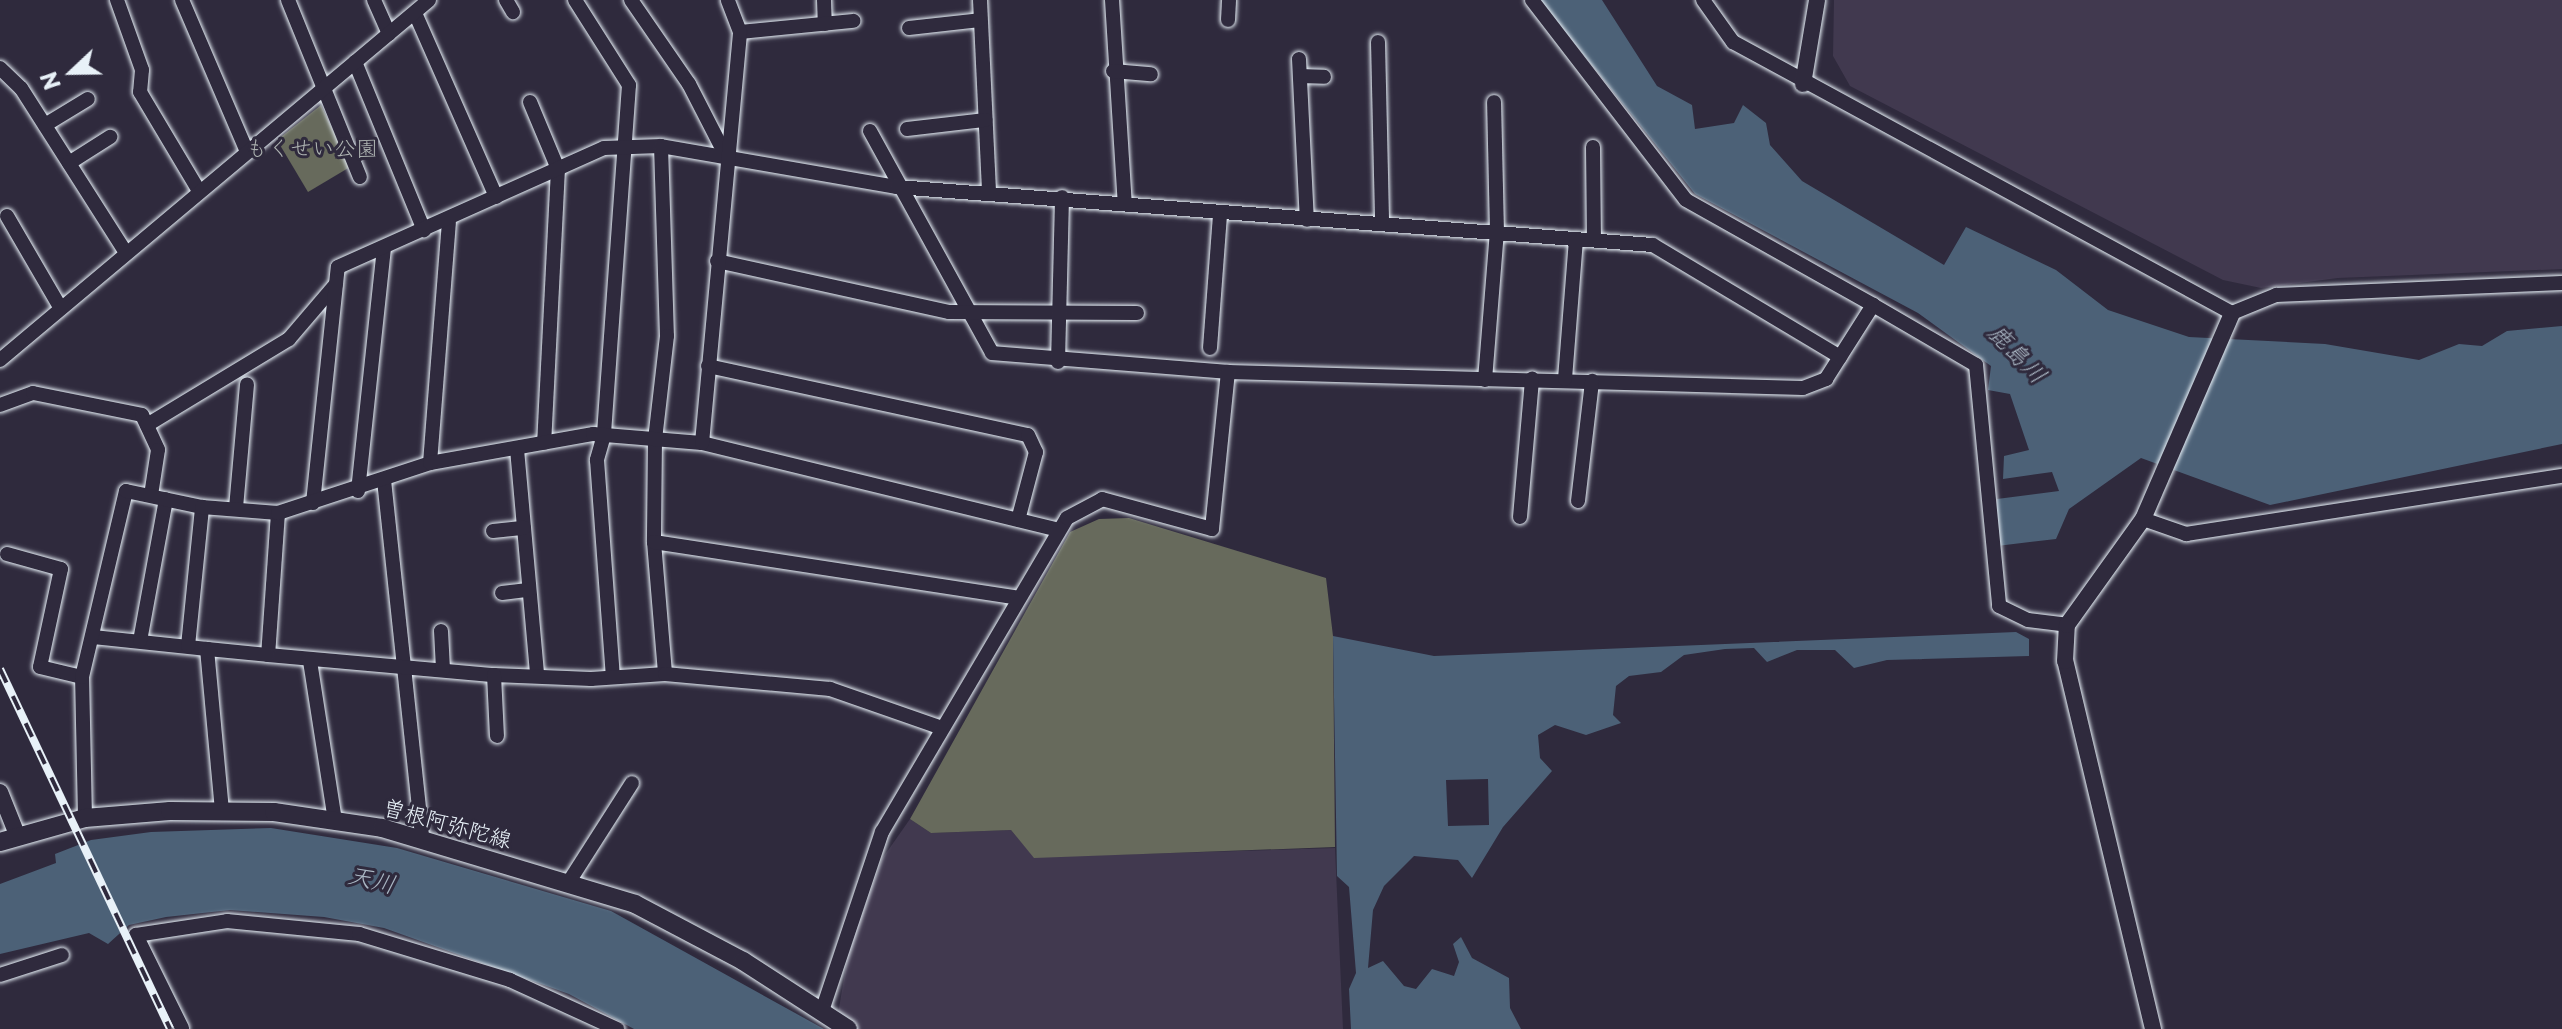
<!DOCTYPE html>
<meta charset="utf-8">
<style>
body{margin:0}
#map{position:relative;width:2562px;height:1029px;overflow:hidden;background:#2f2a3d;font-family:"Playpen Sans","Klee One",sans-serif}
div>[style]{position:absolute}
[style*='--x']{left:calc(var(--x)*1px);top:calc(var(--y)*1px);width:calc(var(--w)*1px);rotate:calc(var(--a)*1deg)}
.built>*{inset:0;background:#41394f}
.green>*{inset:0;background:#676a5c}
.water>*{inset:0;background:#4c6177}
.roads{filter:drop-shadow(0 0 2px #e8f1f8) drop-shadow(0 0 2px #e8f1f8)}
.minor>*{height:14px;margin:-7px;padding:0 7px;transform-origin:7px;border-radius:7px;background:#2f2a3d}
.tertiary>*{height:16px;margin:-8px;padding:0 8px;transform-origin:8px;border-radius:8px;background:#2f2a3d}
.secondary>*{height:18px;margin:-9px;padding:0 9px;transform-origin:9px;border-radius:9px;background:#2f2a3d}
.rail>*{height:8px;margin-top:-4px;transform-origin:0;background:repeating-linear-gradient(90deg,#2f2a3d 0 15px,#e8f1f8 0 30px);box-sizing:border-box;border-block:2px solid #e8f1f8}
span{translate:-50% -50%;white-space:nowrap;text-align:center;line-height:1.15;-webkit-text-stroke:6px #2f2a3d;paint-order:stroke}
.park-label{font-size:22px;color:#aeb4b2}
.street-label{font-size:22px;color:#e8f1f8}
.water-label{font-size:24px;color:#aab7c4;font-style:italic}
.north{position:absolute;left:32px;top:32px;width:80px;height:80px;-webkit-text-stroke:6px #2f2a3d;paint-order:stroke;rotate:248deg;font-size:22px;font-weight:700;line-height:32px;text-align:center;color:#e8f1f8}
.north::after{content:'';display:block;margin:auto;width:28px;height:36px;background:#e8f1f8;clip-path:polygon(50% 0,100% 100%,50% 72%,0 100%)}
</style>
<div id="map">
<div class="built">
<i style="clip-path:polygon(1834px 0,2562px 0,2562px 269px,2338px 278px,2261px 288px,2223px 280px,1850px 86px,1833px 56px)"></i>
<i style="clip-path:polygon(910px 819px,931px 833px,1011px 830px,1034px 857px,1335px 848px,1343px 1029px,856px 1029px,838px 1014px,848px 955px,882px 859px)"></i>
</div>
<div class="green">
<i style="clip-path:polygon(321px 105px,350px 167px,308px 192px,277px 140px)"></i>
<i style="clip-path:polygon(1129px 518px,1326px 578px,1333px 636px,1335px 847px,1034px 858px,1011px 830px,931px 833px,910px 819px,1070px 532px,1099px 519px)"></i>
</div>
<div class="water">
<i style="clip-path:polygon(1540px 0,1602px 0,1657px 86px,1692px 105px,1695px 129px,1734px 123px,1743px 105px,1766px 123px,1770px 145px,1802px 181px,1944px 265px,1966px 227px,2056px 270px,2108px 310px,2189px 337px,2325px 344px,2419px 360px,2459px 344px,2482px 346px,2507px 331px,2562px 326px,2562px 444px,2270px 505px,2141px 458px,2069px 509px,2056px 539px,1997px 546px,1997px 499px,2059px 491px,2052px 472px,2003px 479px,2004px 456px,2029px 450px,2010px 394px,1988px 390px,1991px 366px,1918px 313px,1695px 194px)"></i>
<i style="clip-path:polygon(evenodd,2016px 632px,2029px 639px,2029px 656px,1887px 660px,1854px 668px,1835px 650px,1797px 650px,1767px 662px,1754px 648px,1725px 649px,1684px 655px,1661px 672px,1629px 676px,1616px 686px,1613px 715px,1621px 723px,1586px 735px,1555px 725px,1538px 735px,1540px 758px,1552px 771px,1503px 827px,1472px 878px,1458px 860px,1414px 856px,1384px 886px,1373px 910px,1368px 968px,1383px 961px,1404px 986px,1416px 989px,1432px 969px,1454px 976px,1459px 962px,1453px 944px,1461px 937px,1472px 958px,1509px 978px,1510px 1008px,1521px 1029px,1351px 1029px,1349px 989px,1356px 973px,1349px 887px,1337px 876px,1333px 636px,1434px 656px,2016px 632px,1488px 779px,1489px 825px,1448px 826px,1446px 780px,1488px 779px)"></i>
<i style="clip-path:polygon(271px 828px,397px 848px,611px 911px,824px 1029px,634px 1029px,569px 994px,384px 928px,324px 917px,230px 910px,166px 917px,129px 925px,108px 944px,89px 933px,0 954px,0 884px,56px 863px,55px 854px,91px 840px,151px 832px)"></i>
</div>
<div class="roads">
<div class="minor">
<i style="--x:117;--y:0;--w:74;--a:70.3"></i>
<i style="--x:142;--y:70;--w:22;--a:95"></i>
<i style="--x:140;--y:92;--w:115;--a:59.2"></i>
<i style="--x:182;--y:0;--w:165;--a:66.8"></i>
<i style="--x:288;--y:0;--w:191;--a:67.9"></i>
<i style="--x:374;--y:0;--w:37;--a:66"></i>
<i style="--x:506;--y:0;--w:14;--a:60"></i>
<i style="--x:575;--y:0;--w:101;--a:57.6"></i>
<i style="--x:629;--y:85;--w:351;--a:94.1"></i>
<i style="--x:604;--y:435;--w:26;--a:106"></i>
<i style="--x:597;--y:460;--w:217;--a:85.8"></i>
<i style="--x:631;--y:0;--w:102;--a:55.4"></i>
<i style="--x:689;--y:84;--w:79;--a:62.8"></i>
<i style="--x:824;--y:0;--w:24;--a:88"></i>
<i style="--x:980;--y:0;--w:190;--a:87.3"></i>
<i style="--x:1112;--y:0;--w:204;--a:86.4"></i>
<i style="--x:1532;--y:0;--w:252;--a:52.4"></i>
<i style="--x:1686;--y:200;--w:214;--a:29.3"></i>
<i style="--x:1703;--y:0;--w:52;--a:54.5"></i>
<i style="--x:1733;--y:42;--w:568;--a:28.51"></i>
<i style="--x:2232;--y:313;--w:48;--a:-22.2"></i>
<i style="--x:2276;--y:295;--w:286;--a:-2.4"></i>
<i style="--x:415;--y:13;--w:201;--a:66.2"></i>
<i style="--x:1228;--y:20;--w:20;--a:-87"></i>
<i style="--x:909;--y:28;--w:71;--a:-6.4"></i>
<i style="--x:740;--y:32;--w:114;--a:-5.6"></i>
<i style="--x:1378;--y:42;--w:182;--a:88.7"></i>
<i style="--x:1299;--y:59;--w:161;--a:87.2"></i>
<i style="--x:355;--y:62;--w:182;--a:67.7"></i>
<i style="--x:0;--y:68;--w:29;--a:44"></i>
<i style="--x:21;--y:88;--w:193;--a:57.5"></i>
<i style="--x:1113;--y:71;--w:38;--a:5"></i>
<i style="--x:1300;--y:76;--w:24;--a:2"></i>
<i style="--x:530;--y:102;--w:73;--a:67.3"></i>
<i style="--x:558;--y:169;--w:274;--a:92.9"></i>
<i style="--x:45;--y:125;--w:50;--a:-31.2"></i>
<i style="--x:907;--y:129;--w:79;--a:-6.6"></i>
<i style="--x:870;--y:131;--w:253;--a:61.2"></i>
<i style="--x:992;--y:353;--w:237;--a:4.6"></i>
<i style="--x:1228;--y:372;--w:575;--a:1.59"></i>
<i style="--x:1803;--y:388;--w:25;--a:-21"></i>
<i style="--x:1826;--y:379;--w:88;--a:-57.6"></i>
<i style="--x:1873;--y:305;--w:119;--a:30.2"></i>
<i style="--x:1976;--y:365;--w:242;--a:84.5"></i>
<i style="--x:1999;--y:606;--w:32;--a:26"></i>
<i style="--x:2028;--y:620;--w:39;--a:7"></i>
<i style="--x:661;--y:146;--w:190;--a:88.2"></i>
<i style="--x:667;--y:336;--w:104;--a:96.6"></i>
<i style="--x:655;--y:439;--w:103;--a:90.6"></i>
<i style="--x:654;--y:542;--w:132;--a:85.2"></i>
<i style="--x:1593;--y:147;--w:93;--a:89.4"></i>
<i style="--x:69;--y:163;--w:49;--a:-32.4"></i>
<i style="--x:7;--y:216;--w:105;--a:59.8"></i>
<i style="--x:717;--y:261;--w:238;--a:12.4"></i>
<i style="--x:949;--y:312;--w:188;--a:0.3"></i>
<i style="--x:1210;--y:348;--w:134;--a:-85.7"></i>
<i style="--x:0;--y:360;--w:560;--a:-40"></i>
<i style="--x:1058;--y:362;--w:165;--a:-88.6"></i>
<i style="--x:708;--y:366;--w:327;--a:12.2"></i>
<i style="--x:1028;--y:435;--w:19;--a:65"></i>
<i style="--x:1036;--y:452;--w:70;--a:104.8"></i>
<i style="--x:1565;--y:379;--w:140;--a:-85.5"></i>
<i style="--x:1485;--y:380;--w:148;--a:-85.4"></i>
<i style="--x:1497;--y:232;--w:130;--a:-91.3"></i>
<i style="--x:0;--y:405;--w:35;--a:-20"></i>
<i style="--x:33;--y:393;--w:111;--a:11.4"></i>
<i style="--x:142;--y:415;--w:38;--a:65"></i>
<i style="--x:158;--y:450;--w:46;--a:98.8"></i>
<i style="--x:147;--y:425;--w:166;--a:-31.2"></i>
<i style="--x:289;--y:339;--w:72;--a:-49.5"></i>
<i style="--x:702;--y:443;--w:367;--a:13.7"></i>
<i style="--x:517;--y:449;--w:227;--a:84.9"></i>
<i style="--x:430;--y:463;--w:241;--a:-85.5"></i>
<i style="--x:384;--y:480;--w:359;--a:83.9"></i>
<i style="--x:358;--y:491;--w:245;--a:-83.9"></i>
<i style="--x:1578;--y:501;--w:121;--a:-83.3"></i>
<i style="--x:313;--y:503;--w:237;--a:-84"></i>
<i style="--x:338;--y:267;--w:291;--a:-24.1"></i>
<i style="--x:604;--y:148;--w:57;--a:-2"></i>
<i style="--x:661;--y:146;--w:240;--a:9.9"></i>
<i style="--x:897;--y:187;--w:758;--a:4.39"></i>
<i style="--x:1653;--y:245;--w:218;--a:30.9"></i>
<i style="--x:236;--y:508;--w:124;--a:-84.9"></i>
<i style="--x:278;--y:513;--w:142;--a:94"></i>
<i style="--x:268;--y:655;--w:227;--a:5.1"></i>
<i style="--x:494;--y:675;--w:97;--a:2.4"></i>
<i style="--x:591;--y:679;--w:74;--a:-3.9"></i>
<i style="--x:665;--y:674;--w:166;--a:5.2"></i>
<i style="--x:830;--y:689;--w:115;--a:19.2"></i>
<i style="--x:1520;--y:517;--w:139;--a:-85"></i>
<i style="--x:2143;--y:519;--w:46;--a:19.2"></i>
<i style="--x:2186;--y:534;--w:380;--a:-8.8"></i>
<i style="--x:493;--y:531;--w:31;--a:-6"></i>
<i style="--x:654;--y:542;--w:365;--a:8.7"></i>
<i style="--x:7;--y:554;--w:56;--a:15.5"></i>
<i style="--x:61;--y:569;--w:100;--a:102.1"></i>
<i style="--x:40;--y:667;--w:43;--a:13.4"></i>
<i style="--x:502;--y:593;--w:26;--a:-7"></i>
<i style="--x:441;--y:631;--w:38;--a:87"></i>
<i style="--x:93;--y:637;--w:115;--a:6"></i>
<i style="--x:207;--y:649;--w:162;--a:84.7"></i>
<i style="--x:140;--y:641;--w:144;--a:-79.6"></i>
<i style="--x:188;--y:646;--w:140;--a:-84.2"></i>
<i style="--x:207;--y:649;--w:61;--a:5.6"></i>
<i style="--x:310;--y:661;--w:161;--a:81.1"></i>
<i style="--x:494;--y:675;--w:61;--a:87.2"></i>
<i style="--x:85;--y:818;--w:141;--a:-91.2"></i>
<i style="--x:82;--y:677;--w:191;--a:-76.7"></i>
<i style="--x:126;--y:491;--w:78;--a:11.9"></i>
<i style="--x:202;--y:507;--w:76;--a:4.5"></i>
<i style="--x:278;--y:513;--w:160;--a:-18.2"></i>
<i style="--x:430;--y:463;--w:166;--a:-10.1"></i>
<i style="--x:593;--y:434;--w:109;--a:4.7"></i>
<i style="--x:702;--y:443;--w:413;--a:-84.7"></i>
<i style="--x:740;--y:32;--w:34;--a:-111"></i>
<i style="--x:570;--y:880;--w:115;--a:-57.4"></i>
<i style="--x:0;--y:975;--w:65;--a:-17.9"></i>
<i style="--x:823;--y:1008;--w:186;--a:-71.5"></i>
<i style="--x:882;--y:832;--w:364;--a:-59.5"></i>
<i style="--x:1067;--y:518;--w:40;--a:-28"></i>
<i style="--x:1102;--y:499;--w:114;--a:15.3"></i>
<i style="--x:1212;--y:529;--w:158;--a:-84.2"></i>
<i style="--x:182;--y:1028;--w:104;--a:-116.3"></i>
<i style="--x:136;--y:935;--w:92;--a:-8.7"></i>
<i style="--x:227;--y:921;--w:133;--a:5.6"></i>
<i style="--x:359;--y:934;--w:158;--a:16.9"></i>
<i style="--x:510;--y:980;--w:118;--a:24.6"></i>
</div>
<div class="tertiary">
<i style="--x:1803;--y:84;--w:85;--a:-80.5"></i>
<i style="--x:0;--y:792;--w:48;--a:68.2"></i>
<i style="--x:2153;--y:1029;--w:378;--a:-103.4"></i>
<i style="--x:2065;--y:661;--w:36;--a:-87"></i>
<i style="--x:2067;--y:625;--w:130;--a:-54.4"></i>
<i style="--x:2143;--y:519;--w:224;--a:-66.6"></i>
</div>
<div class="secondary">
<i style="--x:0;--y:842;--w:88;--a:-15.8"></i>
<i style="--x:85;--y:818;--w:85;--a:-4.7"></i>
<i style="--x:170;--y:811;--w:104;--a:0.6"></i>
<i style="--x:274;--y:812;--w:109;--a:8.4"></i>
<i style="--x:382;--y:828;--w:264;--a:16.7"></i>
<i style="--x:635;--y:904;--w:122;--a:27.8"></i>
<i style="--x:743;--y:961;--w:125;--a:32.9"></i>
</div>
</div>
<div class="rail">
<i style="--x:0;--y:669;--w:398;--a:64.7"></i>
</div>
<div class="park-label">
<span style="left:312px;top:147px">もくせい公園</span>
</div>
<div class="street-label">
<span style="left:448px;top:822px;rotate:15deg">曽根阿弥陀線</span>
</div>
<div class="water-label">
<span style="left:2018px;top:353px;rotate:46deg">鹿島川</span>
<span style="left:372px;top:879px;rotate:13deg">天川</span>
</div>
<div class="north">N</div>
</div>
